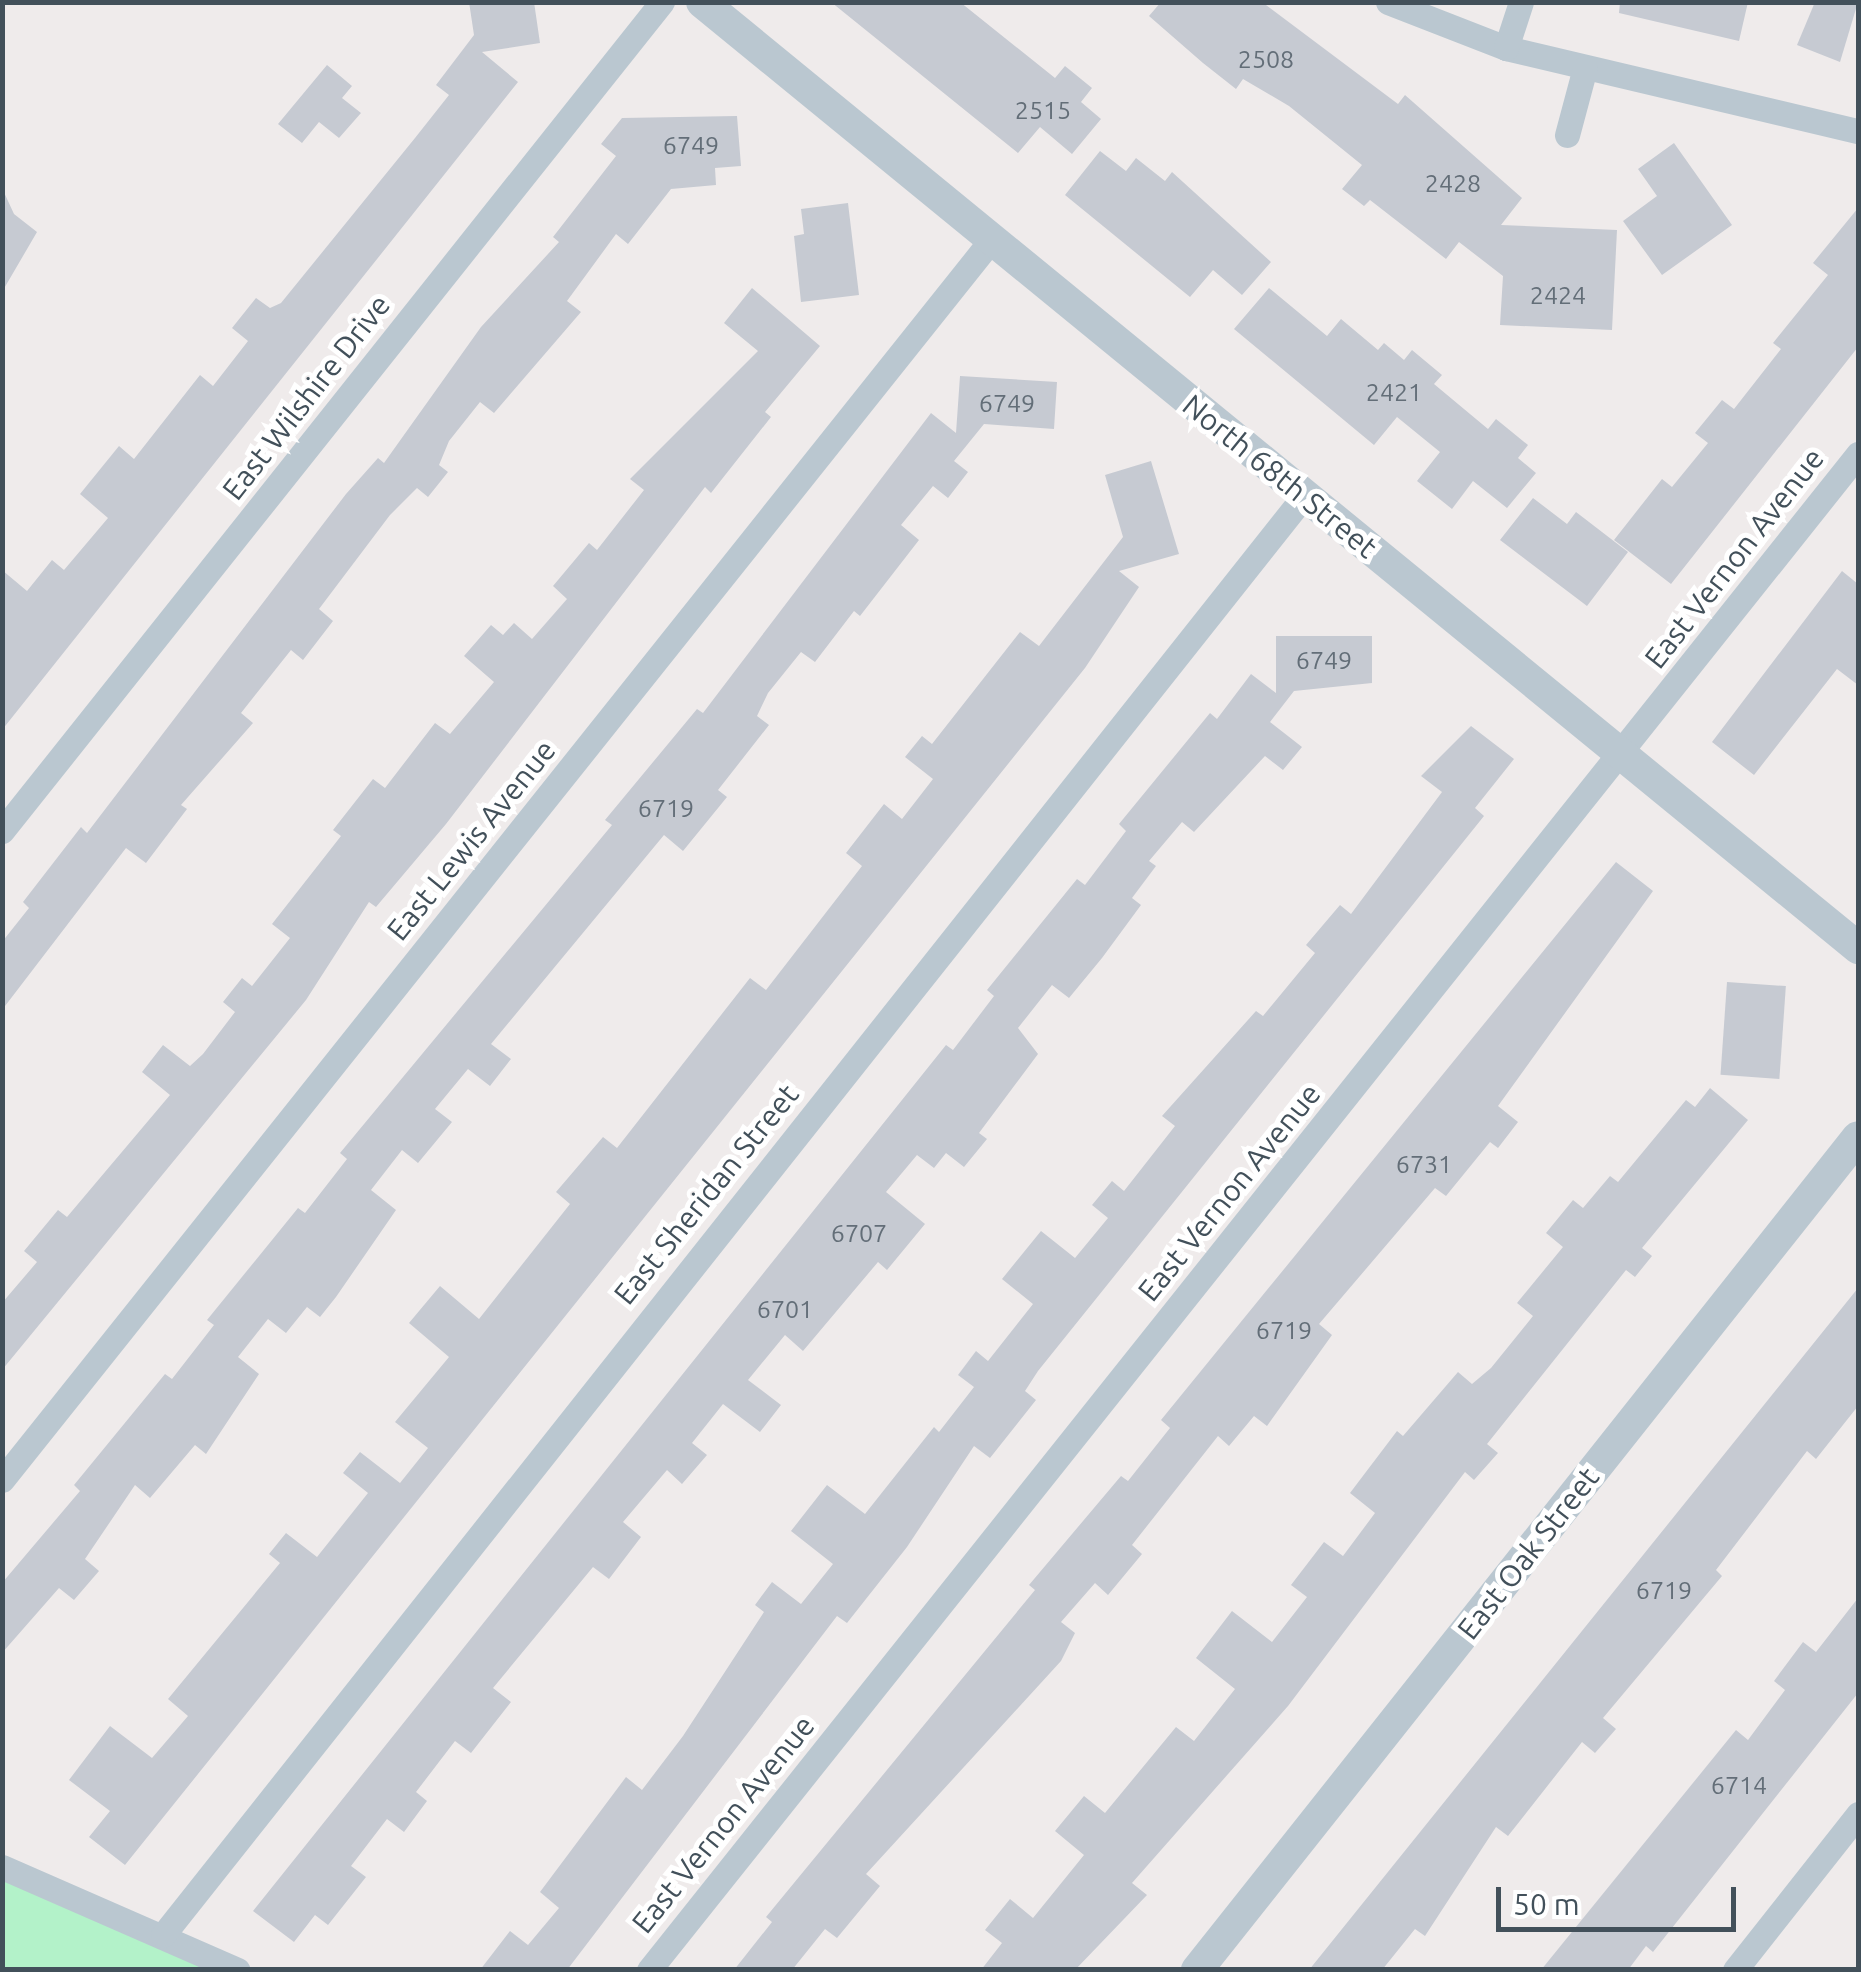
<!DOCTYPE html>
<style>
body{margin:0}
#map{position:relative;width:1861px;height:1972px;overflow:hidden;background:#efebeb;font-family:Ubuntu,sans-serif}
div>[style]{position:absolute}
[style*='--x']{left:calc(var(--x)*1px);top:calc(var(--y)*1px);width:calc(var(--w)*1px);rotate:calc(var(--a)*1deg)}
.green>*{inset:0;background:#b3f2c9}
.building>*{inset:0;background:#c6cad2;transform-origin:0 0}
.minor>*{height:25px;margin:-12.5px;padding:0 12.5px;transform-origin:12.5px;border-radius:12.5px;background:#bac7d0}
.tertiary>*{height:32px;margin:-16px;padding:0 16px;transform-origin:16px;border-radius:16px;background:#bac7d0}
span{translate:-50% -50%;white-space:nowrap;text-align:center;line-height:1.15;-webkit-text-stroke:10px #fff;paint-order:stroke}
.number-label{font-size:25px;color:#636e78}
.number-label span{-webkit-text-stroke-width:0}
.street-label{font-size:30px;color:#42505a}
.frame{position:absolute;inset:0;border:5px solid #42505a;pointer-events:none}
.scale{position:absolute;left:1496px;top:1887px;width:240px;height:45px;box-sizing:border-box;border:5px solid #42505a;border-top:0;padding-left:12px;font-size:30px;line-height:35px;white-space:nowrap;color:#42505a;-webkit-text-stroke:8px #fff;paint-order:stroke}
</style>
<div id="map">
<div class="green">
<i style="clip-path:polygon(2px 1867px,238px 1969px,3px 1969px)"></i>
</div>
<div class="building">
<i style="clip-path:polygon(469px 2px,534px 2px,540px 43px,482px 52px,518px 82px,2px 730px,2px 570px,27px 591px,52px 560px,64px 570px,108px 518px,80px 494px,119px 446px,134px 459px,200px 375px,213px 386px,248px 341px,232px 328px,256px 298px,270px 308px,281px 303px,415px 138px,449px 95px,436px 85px,474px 35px)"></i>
<i style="clip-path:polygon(831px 2px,960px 2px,1055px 78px,1065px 66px,1092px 88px,1081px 102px,1101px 119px,1072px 154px,1040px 127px,1018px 153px)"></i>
<i style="clip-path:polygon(1161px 2px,1262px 2px,1398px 104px,1405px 95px,1522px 198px,1501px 225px,1617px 230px,1612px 330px,1500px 325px,1503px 276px,1459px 242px,1446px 259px,1370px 200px,1364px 206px,1342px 189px,1362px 165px,1289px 106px,1243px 79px,1236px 89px,1203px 63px,1149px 16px)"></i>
<i style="clip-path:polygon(1620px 2px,1748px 2px,1739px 41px,1619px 13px)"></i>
<i style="clip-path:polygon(1815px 2px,1858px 2px,1840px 62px,1797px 45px)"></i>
<i style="clip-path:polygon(327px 65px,352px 86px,342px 98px,361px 113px,339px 138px,319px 122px,302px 143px,278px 124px)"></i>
<i style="clip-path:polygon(737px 116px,741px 166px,715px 168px,716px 185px,671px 189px,628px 244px,616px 234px,567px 301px,581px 312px,494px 413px,480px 402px,449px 441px,439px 465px,448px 472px,428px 497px,417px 488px,390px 515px,319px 609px,333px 621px,303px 660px,291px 650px,241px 713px,253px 723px,181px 805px,187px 809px,146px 863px,126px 848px,2px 1010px,2px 942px,29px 908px,23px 902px,81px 827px,87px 833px,346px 494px,378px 458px,384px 463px,481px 327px,559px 242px,553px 237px,616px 156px,601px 144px,622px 118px)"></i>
<i style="clip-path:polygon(1674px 143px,1732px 225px,1662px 275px,1623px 221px,1657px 196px,1638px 169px)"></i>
<i style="clip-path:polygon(1100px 151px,1126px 171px,1136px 158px,1165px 181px,1172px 172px,1271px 262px,1242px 295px,1213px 270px,1190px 297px,1065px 195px)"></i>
<i style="clip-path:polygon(2px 188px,14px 214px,37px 232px,2px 292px)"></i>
<i style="clip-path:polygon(848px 203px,859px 295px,801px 302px,794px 236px,804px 234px,801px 209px)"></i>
<i style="clip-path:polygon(1858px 208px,1858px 347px,1671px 584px,1614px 540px,1662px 479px,1672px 487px,1708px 443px,1695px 433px,1722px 400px,1734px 409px,1781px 349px,1773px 343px,1828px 275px,1813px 263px)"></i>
<i style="clip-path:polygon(752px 288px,820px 346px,765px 412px,771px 417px,711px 493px,705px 487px,446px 824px,376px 907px,369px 902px,306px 1000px,2px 1370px,2px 1303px,37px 1262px,24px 1251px,58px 1210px,67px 1217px,170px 1095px,142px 1072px,163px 1045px,190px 1066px,203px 1054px,235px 1012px,223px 1002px,242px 978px,252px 986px,290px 938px,272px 924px,341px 836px,333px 830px,373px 779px,385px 788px,435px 723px,450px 734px,494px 682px,464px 656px,491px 625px,503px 635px,514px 623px,532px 639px,567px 599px,553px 586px,589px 543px,597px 550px,644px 490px,630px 479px,758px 351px,724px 323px)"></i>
<i style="clip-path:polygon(1269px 288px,1327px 336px,1341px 319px,1378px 350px,1384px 343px,1404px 360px,1412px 350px,1442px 375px,1434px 384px,1488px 429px,1496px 419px,1528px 445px,1518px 458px,1536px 473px,1507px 508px,1473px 481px,1452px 509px,1417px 481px,1440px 452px,1397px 417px,1374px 445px,1234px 329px)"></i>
<i style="clip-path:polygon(960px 376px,1057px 382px,1054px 429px,984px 424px,954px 461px,968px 472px,948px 498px,933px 486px,901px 525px,919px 540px,860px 616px,854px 611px,815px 662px,801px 652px,768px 693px,757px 716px,769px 725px,718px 790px,727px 797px,683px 851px,664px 835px,491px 1044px,511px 1059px,490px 1086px,468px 1069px,435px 1109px,452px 1122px,418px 1163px,402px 1150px,371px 1190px,396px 1210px,336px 1297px,320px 1317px,307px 1307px,286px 1333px,268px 1319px,238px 1357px,259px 1374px,206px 1454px,195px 1445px,150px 1498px,135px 1485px,85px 1559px,99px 1571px,74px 1600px,59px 1588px,2px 1653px,2px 1583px,80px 1491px,74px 1485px,165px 1374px,172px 1379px,214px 1325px,207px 1320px,298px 1208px,305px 1213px,347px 1159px,340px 1153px,612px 825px,605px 820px,697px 709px,703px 713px,931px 413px,956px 433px)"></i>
<i style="clip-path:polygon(1151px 461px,1179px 554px,1119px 571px,1139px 587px,1085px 668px,125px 1865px,89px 1837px,110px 1811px,69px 1780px,110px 1726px,152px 1758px,188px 1716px,168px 1699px,280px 1563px,269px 1554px,286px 1533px,317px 1557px,368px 1493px,343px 1473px,360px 1452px,400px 1483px,428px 1448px,395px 1422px,449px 1357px,409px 1323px,440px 1286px,479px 1319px,570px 1204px,556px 1192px,603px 1137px,617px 1148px,750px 978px,766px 990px,862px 866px,846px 853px,884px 804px,902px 819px,933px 779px,905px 757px,922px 736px,932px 744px,1020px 632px,1039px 646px,1123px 537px,1105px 475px)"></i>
<i style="clip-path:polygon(1533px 498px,1567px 524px,1576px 512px,1628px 552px,1587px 606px,1500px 540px)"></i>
<i style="clip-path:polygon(1842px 571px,1858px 584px,1858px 685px,1837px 669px,1754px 775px,1712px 742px)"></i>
<i style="clip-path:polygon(1276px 636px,1372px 636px,1372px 683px,1294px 691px,1270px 722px,1302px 747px,1283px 770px,1265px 756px,1194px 832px,1182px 822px,1149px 861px,1156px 866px,1132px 898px,1141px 905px,1102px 958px,1069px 998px,1052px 985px,1018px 1028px,1038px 1054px,979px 1133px,987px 1139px,964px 1167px,946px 1153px,934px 1168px,917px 1155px,886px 1192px,925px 1224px,887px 1270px,878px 1262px,803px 1351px,785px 1335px,748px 1380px,781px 1405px,760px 1432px,723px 1404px,692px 1443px,707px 1455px,682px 1484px,667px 1470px,623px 1522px,641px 1537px,609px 1579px,593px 1567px,493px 1688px,511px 1702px,471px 1753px,455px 1741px,416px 1792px,427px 1801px,404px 1832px,387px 1819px,351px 1866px,366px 1877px,328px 1925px,315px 1915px,294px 1942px,253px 1911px,946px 1045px,953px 1050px,994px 996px,987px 990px,1077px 879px,1085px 885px,1126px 831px,1119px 824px,1210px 713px,1217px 719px,1251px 674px,1276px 693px)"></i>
<i style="clip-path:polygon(1471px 726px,1514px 759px,1475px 808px,1484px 816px,1038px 1371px,1025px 1391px,1036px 1400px,990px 1458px,974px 1446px,907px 1547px,847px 1623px,837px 1616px,567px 1970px,480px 1970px,510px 1931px,528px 1945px,559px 1908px,540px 1892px,626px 1777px,642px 1790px,683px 1736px,764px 1612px,755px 1605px,772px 1582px,801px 1604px,833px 1564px,791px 1531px,827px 1485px,865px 1514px,934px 1427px,939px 1432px,974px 1387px,958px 1375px,976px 1351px,988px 1361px,1033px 1304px,1002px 1279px,1041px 1231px,1075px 1258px,1108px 1218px,1092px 1205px,1112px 1181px,1124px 1191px,1175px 1126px,1162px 1116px,1256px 1011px,1263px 1016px,1315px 953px,1306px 945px,1340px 905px,1351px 914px,1442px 792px,1421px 776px)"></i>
<i style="clip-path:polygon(1616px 862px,1653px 891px,1498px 1106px,1518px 1122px,1498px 1148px,1490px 1142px,1446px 1196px,1435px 1188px,1319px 1324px,1332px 1335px,1267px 1426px,1254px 1416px,1229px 1446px,1218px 1436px,1132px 1545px,1142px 1554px,1108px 1595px,1095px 1583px,1061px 1622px,1075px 1633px,1061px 1661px,866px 1874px,880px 1886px,837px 1938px,825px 1929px,792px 1970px,734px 1970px,772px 1922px,766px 1917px,1035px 1590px,1029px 1585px,1121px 1476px,1128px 1481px,1170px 1428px,1161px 1420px)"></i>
<i style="left:1727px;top:982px;width:59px;height:93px;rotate:4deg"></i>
<i style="clip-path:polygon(1710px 1088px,1748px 1120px,1642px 1248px,1652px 1256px,1635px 1277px,1626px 1270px,1487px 1444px,1498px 1453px,1474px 1480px,1465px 1472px,1288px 1706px,1132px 1883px,1147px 1895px,1075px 1970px,981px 1970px,1002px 1943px,985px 1930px,1010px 1899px,1033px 1918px,1084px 1855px,1055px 1831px,1084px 1796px,1105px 1813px,1176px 1727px,1194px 1741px,1235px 1689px,1196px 1658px,1232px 1611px,1272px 1642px,1307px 1597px,1291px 1585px,1324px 1542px,1343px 1556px,1375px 1513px,1350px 1493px,1397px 1431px,1403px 1436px,1458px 1372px,1472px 1384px,1491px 1368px,1533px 1316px,1517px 1303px,1563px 1247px,1546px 1233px,1573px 1200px,1583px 1208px,1610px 1176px,1618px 1182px,1686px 1100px,1695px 1107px)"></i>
<i style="clip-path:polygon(1858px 1288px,1858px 1406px,1816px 1459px,1807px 1451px,1716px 1570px,1722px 1576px,1603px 1718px,1616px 1729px,1595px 1753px,1582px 1742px,1508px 1836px,1496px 1827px,1425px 1936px,1415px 1929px,1382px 1970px,1309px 1970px)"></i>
<i style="clip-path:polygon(1858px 1598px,1858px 1693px,1653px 1952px,1646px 1946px,1628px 1970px,1541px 1970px,1736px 1730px,1748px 1740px,1785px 1690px,1774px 1681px,1803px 1642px,1816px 1652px)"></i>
</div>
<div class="minor">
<i style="--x:1388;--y:2;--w:127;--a:21.3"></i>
<i style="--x:1506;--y:48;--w:362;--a:13.3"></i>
<i style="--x:1506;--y:48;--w:48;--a:-71.9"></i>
<i style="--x:1567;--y:135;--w:69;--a:-75"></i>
<i style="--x:2;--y:831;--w:1060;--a:-51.48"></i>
<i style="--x:2;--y:1480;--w:1586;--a:-51.42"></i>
<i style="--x:2;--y:1867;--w:257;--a:23.6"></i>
<i style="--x:163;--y:1935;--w:1836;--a:-51.59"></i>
<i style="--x:649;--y:1970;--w:1939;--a:-51.43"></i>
<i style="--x:1735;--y:1970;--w:199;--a:-51.7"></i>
</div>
<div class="tertiary">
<i style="--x:702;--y:2;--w:1494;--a:39.29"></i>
<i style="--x:1197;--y:1970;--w:1063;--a:-51.57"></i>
</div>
<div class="number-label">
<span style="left:1266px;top:59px">2508</span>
<span style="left:1043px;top:110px">2515</span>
<span style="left:691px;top:145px">6749</span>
<span style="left:1453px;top:183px">2428</span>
<span style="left:1558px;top:295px">2424</span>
<span style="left:1394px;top:392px">2421</span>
<span style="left:1007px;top:403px">6749</span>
<span style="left:1324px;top:660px">6749</span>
<span style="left:666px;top:808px">6719</span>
<span style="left:1424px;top:1164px">6731</span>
<span style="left:859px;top:1233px">6707</span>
<span style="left:785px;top:1309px">6701</span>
<span style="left:1284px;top:1330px">6719</span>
<span style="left:1664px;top:1590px">6719</span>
<span style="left:1739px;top:1785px">6714</span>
</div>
<div class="street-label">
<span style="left:306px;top:397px;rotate:-52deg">East Wilshire Drive</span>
<span style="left:1280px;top:476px;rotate:39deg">North 68th Street</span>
<span style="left:1734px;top:558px;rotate:-52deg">East Vernon Avenue</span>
<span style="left:471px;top:840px;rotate:-51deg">East Lewis Avenue</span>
<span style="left:1229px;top:1192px;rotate:-51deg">East Vernon Avenue</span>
<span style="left:706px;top:1194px;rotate:-51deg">East Sheridan Street</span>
<span style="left:1528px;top:1553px;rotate:-52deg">East Oak Street</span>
<span style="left:723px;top:1824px;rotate:-51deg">East Vernon Avenue</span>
</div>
<div class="frame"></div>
<div class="scale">50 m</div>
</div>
